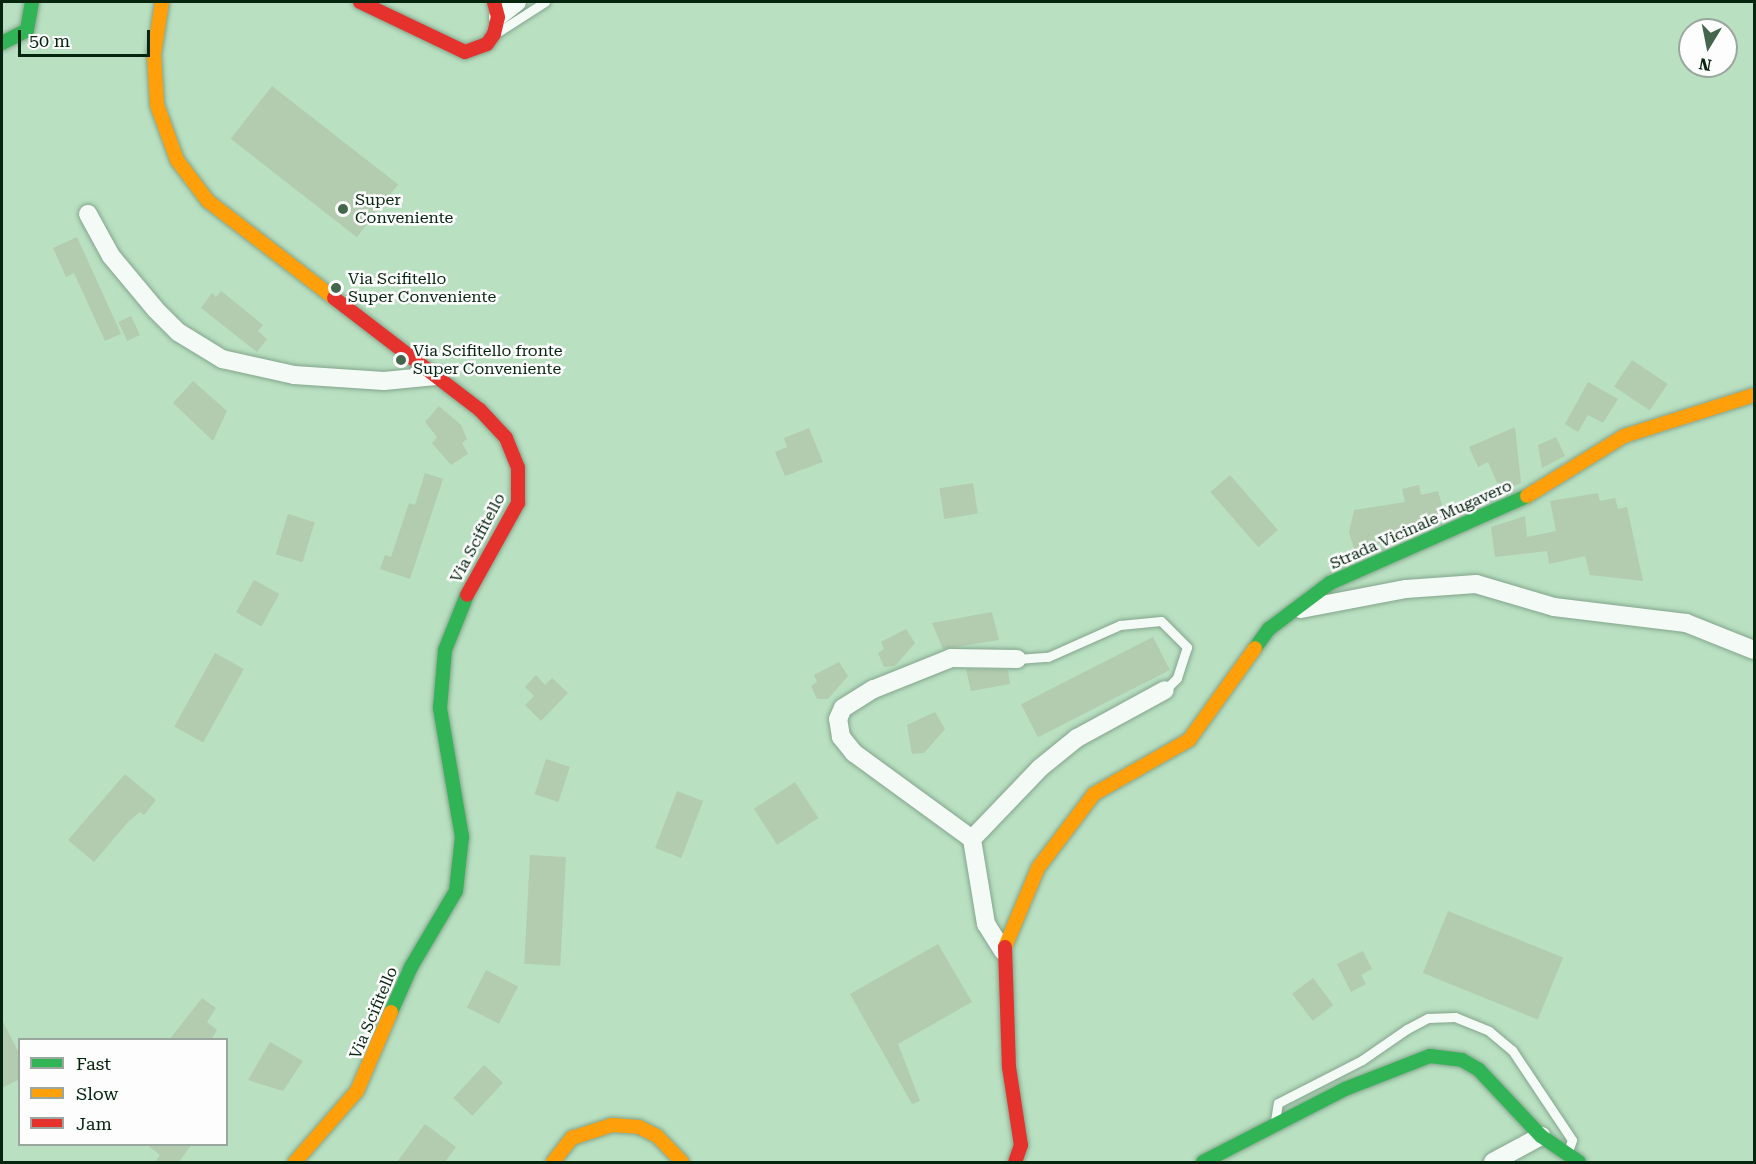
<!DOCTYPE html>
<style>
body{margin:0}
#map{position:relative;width:1756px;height:1164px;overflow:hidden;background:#b8e0c1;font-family:"Roboto Serif",serif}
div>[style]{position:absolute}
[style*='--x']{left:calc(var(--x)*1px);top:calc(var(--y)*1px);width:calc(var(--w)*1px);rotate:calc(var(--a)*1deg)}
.building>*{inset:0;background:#b3ccb0;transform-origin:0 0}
.roads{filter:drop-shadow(0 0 2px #84a48c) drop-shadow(0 0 2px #84a48c)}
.lane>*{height:9px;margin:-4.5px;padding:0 4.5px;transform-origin:4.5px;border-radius:4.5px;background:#f4faf6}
.street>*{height:18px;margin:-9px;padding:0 9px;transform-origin:9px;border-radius:9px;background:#f4faf6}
.fast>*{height:14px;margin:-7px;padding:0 7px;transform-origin:7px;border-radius:7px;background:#30b455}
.slow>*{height:14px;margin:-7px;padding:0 7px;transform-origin:7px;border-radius:7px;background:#ff9f0a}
.jam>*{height:14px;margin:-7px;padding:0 7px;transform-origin:7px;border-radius:7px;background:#e5322d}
.dots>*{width:16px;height:16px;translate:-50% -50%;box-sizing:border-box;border:3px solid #fdfdfd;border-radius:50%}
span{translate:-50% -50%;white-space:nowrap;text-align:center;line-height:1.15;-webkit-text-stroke:5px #fdfdfd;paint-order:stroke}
.poi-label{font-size:16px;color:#05250f}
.left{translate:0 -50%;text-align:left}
.street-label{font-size:16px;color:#05250f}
.frame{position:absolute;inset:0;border:3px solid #05250f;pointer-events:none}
.legend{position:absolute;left:18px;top:1038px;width:210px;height:108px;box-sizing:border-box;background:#fdfdfd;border:2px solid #9aa79e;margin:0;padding:8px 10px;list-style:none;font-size:18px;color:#05250f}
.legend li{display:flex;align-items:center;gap:12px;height:30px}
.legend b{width:30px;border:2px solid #9aa79e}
.north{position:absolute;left:1678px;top:18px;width:60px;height:60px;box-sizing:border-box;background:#fdfdfd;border:2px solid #9aa79e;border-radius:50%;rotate:190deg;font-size:16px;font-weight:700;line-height:24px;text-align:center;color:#05250f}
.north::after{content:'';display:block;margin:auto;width:21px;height:27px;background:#44664d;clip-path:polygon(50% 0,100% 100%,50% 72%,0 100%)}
.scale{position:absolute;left:18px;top:30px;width:132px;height:27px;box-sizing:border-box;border:3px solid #05250f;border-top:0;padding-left:8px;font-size:18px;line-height:21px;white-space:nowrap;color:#05250f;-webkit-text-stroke:4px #fdfdfd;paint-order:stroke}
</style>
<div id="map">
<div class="building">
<i style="left:272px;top:86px;width:160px;height:67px;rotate:38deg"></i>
<i style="clip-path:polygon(77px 237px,121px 334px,105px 341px,74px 273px,66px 277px,53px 248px)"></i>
<i style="clip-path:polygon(221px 291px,263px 325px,258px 331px,267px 339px,257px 352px,201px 308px,212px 293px,216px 297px)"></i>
<i style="left:131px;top:316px;width:21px;height:14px;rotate:65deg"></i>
<i style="left:1632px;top:360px;width:43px;height:32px;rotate:34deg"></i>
<i style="clip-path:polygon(193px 381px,227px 411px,213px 441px,173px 403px)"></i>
<i style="clip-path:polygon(1588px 382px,1618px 399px,1603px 423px,1588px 415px,1578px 432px,1565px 424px)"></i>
<i style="clip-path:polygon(439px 406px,461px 425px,467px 439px,462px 443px,468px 454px,451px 465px,432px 443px,437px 437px,425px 422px)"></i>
<i style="clip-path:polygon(1515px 427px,1521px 483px,1501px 492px,1488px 462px,1478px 467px,1469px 447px)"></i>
<i style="clip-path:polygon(809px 428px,823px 462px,785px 476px,775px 452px,787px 447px,784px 438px)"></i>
<i style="clip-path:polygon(1556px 437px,1565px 456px,1542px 468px,1538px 445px)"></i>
<i style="clip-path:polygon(425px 473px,443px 479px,410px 579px,380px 569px,385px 555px,391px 557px,409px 503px,415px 505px)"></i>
<i style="left:1230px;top:475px;width:73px;height:26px;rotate:49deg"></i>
<i style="left:973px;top:483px;width:31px;height:34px;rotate:81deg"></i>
<i style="clip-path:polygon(1419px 485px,1421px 495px,1438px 491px,1445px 516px,1356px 554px,1349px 533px,1354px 510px,1405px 502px,1402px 489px)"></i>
<i style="clip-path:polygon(1598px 493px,1600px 501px,1615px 498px,1618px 509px,1627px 507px,1643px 581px,1590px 575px,1585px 556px,1549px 564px,1547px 551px,1495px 557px,1491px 527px,1525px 516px,1527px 537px,1556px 531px,1550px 501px)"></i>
<i style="left:288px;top:514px;width:28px;height:42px;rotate:17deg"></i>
<i style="left:254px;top:580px;width:29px;height:37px;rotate:29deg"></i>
<i style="clip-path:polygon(992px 612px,999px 640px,943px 649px,932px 623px)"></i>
<i style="clip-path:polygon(906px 629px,915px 643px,895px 666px,884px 667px,878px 653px,884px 649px,881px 642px)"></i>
<i style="left:1153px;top:637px;width:37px;height:148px;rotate:63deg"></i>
<i style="left:215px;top:653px;width:33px;height:84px;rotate:29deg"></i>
<i style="clip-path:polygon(839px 662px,848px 676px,828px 699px,817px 699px,811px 686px,817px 682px,814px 675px)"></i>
<i style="clip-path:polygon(966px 669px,1008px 670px,1010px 684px,971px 691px)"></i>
<i style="clip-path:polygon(536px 675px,545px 685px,552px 678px,568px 693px,541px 721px,525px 705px,534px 696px,525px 687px)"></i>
<i style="clip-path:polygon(935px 712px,945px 729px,924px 753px,912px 754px,907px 725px)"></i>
<i style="left:546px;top:759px;width:25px;height:37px;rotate:18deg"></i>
<i style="clip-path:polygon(125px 774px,156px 800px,144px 815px,140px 812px,128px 822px,94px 862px,68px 840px)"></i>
<i style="left:795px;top:782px;width:43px;height:49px;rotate:57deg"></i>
<i style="left:677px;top:791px;width:28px;height:61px;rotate:21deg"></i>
<i style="left:530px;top:855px;width:36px;height:109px;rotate:3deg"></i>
<i style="left:1448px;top:911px;width:124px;height:67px;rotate:22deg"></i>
<i style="clip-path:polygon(938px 944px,972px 1002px,898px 1044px,920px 1101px,912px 1104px,850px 994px)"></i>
<i style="clip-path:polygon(1363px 951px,1372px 969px,1361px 975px,1366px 984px,1351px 992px,1337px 964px)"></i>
<i style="left:486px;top:970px;width:36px;height:42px;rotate:27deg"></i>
<i style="left:1313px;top:978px;width:34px;height:26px;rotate:53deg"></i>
<i style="clip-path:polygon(202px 998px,216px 1008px,207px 1022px,217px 1030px,211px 1040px,169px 1040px)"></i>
<i style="clip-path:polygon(2px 1020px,20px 1055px,20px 1079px,2px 1088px)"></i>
<i style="clip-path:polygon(270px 1042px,303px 1061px,283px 1091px,248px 1080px)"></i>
<i style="left:484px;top:1065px;width:26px;height:45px;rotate:43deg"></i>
<i style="clip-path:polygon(425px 1124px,456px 1147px,445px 1162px,397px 1162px)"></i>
<i style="clip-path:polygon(146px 1144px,192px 1144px,179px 1162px,155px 1162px,160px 1155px)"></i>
</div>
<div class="roads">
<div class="lane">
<i style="--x:498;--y:32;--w:56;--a:-32.6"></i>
<i style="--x:1017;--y:659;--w:31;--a:-4"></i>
<i style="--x:1048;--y:657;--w:79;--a:-24"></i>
<i style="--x:1120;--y:625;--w:41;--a:-5.6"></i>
<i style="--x:1161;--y:621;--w:37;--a:45"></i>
<i style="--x:1187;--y:647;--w:33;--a:108"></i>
<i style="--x:1177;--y:678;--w:17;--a:135"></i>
<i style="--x:1275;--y:1121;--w:18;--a:-81"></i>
<i style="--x:1278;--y:1103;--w:94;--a:-27.1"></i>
<i style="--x:1362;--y:1060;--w:55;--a:-34.6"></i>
<i style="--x:1407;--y:1029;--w:24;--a:-28"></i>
<i style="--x:1428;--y:1018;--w:27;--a:-2"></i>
<i style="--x:1455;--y:1017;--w:37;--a:22"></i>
<i style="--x:1489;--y:1031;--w:30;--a:40"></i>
<i style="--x:1512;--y:1050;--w:108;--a:56.3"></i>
<i style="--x:1572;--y:1140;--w:15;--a:110"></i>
</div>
<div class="street">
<i style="--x:498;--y:17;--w:24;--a:-38"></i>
<i style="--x:88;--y:214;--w:48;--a:61.3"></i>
<i style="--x:111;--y:256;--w:70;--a:50.2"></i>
<i style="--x:156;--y:310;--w:31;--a:45"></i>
<i style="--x:178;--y:332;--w:52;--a:31.5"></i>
<i style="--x:222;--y:359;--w:74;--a:12.5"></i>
<i style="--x:294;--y:375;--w:90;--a:3.8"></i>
<i style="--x:384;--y:381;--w:52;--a:-5.5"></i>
<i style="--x:1301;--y:609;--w:107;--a:-10.8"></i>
<i style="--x:1406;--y:589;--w:70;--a:-4.1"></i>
<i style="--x:1476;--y:584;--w:81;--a:16.4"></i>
<i style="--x:1554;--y:607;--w:133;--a:6.9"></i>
<i style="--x:1686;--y:623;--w:73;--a:21.7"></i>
<i style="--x:972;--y:839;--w:98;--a:-46.2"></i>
<i style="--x:1040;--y:768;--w:48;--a:-39"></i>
<i style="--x:1077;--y:738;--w:100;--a:-28.6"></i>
<i style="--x:1003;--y:951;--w:32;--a:-122"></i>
<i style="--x:986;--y:924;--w:86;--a:-99.4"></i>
<i style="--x:972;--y:839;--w:146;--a:-143.9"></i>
<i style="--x:854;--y:753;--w:21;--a:-129"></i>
<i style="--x:841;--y:737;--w:18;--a:-99"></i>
<i style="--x:838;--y:719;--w:12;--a:-66"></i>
<i style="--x:843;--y:708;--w:36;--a:-32"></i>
<i style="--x:874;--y:689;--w:83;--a:-21.9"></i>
<i style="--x:951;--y:658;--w:66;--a:0.9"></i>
<i style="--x:1493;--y:1162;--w:55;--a:-28.4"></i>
</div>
<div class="fast">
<i style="--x:2;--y:43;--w:28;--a:-27"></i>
<i style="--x:27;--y:30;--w:28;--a:-80"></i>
<i style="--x:1255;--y:648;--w:24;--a:-54"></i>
<i style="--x:1269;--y:629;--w:76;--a:-37"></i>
<i style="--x:1330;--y:583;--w:215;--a:-23.8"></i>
<i style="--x:391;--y:1012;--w:49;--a:-66"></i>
<i style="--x:411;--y:967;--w:88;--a:-59.4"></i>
<i style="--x:456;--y:891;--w:54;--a:-83.7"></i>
<i style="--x:462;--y:837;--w:131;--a:-99.7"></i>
<i style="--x:440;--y:708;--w:58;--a:-85.1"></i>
<i style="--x:445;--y:650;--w:59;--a:-68.2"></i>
<i style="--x:1203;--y:1162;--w:160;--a:-27.2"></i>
<i style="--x:1345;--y:1089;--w:91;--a:-21.2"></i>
<i style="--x:1430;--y:1056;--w:32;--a:7"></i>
<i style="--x:1462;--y:1060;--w:20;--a:30"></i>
<i style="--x:1479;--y:1070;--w:91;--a:46.8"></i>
<i style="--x:1541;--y:1136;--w:46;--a:34.4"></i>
</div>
<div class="slow">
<i style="--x:162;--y:2;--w:53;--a:98.7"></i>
<i style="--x:154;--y:54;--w:51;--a:86.6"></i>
<i style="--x:157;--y:105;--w:59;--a:70"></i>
<i style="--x:177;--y:160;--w:51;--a:52.9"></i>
<i style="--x:208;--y:201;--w:159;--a:37.6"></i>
<i style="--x:1527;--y:496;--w:114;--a:-31.7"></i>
<i style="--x:1624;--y:436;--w:136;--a:-17.5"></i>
<i style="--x:1005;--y:947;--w:86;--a:-67.3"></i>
<i style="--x:1038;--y:868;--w:93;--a:-52.9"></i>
<i style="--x:1094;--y:794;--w:109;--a:-29.6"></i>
<i style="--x:1189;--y:740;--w:113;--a:-54.3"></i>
<i style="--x:295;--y:1162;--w:94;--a:-48.9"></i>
<i style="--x:357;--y:1091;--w:86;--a:-66.7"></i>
<i style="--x:553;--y:1162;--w:31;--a:-52"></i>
<i style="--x:572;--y:1138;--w:42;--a:-18"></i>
<i style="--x:612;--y:1125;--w:27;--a:4"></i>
<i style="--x:639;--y:1127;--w:20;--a:27"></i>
<i style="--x:657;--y:1136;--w:36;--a:46"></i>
</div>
<div class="jam">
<i style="--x:360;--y:2;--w:116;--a:25.5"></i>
<i style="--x:465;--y:52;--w:23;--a:-20"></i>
<i style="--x:487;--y:44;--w:12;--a:-55"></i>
<i style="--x:494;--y:34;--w:17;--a:-77"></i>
<i style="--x:498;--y:17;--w:16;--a:-105"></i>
<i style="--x:334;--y:298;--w:184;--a:37.5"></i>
<i style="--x:480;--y:410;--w:38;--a:47"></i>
<i style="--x:506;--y:438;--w:32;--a:68"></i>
<i style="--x:518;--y:468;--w:35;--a:90"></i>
<i style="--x:518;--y:503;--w:105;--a:119"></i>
<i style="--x:1005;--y:947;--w:120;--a:88.1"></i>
<i style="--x:1009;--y:1067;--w:79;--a:81.3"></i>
<i style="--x:1021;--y:1145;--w:18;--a:109"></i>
</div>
</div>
<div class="dots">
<i style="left:343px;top:209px;background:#44664d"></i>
<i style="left:336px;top:288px;background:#44664d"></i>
<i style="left:401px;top:360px;background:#44664d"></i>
</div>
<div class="poi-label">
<span class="left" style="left:355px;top:209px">Super<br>Conveniente</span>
<span class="left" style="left:348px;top:288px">Via Scifitello<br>Super Conveniente</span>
<span class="left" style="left:413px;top:360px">Via Scifitello fronte<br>Super Conveniente</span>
</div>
<div class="street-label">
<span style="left:1421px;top:525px;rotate:-24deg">Strada Vicinale Mugavero</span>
<span style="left:478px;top:538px;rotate:-62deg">Via Scifitello</span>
<span style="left:374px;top:1013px;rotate:-67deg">Via Scifitello</span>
</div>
<div class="frame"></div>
<ul class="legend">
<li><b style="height:8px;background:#30b455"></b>Fast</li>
<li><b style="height:8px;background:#ff9f0a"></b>Slow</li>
<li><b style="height:8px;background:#e5322d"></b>Jam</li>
</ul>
<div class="north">N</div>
<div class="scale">50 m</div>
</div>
